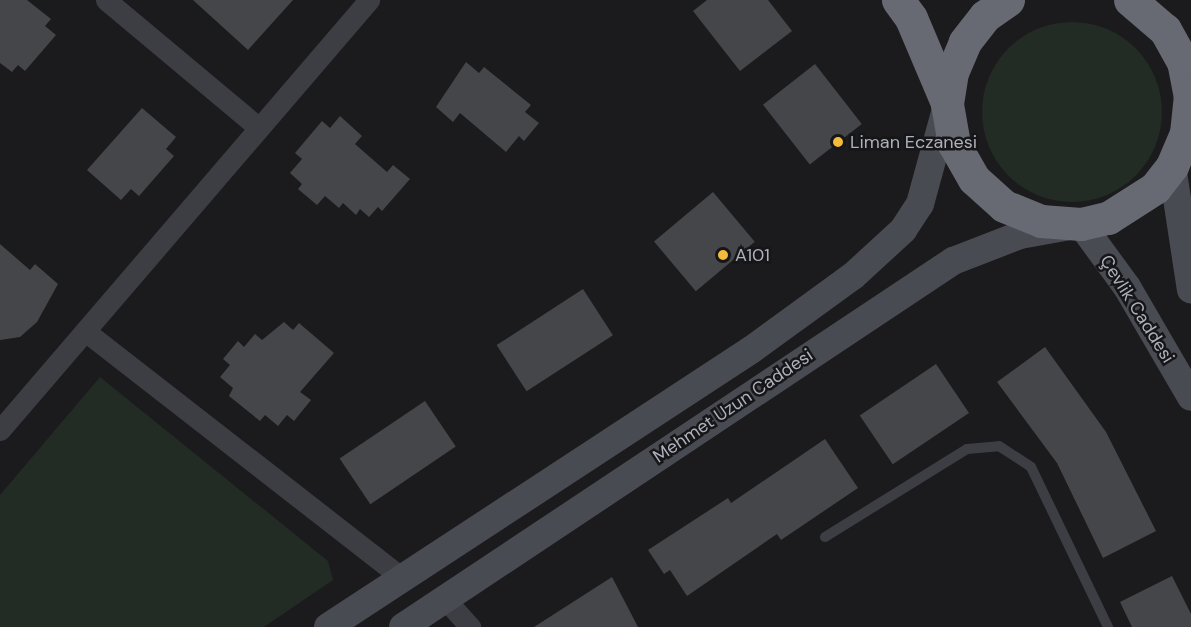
<!DOCTYPE html>
<meta charset="utf-8">
<style>
body{margin:0}
#map{position:relative;width:1191px;height:627px;overflow:hidden;background:#1b1b1d;font-family:"DM Sans",sans-serif}
div>[style]{position:absolute}
[style*='--x']{left:calc(var(--x)*1px);top:calc(var(--y)*1px);width:calc(var(--w)*1px);rotate:calc(var(--a)*1deg)}
.green>*{inset:0;background:#222b24}
.round{border-radius:50%}
.building>*{inset:0;background:#45464a;transform-origin:0 0}
.lane>*{height:10px;margin:-5px;padding:0 5px;transform-origin:5px;border-radius:5px;background:#3d3e44}
.street>*{height:21px;margin:-10.5px;padding:0 10.5px;transform-origin:10.5px;border-radius:10.5px;background:#3d3e44}
.secondary>*{height:28px;margin:-14px;padding:0 14px;transform-origin:14px;border-radius:14px;background:#494b52}
.highway>*{height:33px;margin:-16.5px;padding:0 16.5px;transform-origin:16.5px;border-radius:16.5px;background:#676a73}
.dots>*{width:16px;height:16px;translate:-50% -50%;box-sizing:border-box;border:3px solid #161518;border-radius:50%}
span{translate:-50% -50%;white-space:nowrap;text-align:center;line-height:1.15;-webkit-text-stroke:5px #161518;paint-order:stroke}
.poi-label{font-size:18px;color:#adb1bc}
.left{translate:0 -50%;text-align:left}
.street-label{font-size:18px;color:#adb1bc}
</style>
<div id="map">
<div class="green">
<i class="round" style="left:982px;top:22px;width:180px;height:180px"></i>
<i style="clip-path:polygon(100px 377px,328px 561px,333px 580px,264px 627px,0 627px,0 495px)"></i>
</div>
<div class="building">
<i style="clip-path:polygon(0 0,27px 0,51px 19px,45px 26px,56px 35px,25px 71px,18px 65px,12px 72px,0 63px)"></i>
<i style="clip-path:polygon(193px 0,293px 0,248px 50px)"></i>
<i style="clip-path:polygon(707px 0,768px 0,792px 31px,740px 71px,693px 11px)"></i>
<i style="clip-path:polygon(466px 62px,479px 73px,484px 67px,531px 105px,525px 112px,539px 123px,524px 141px,519px 136px,506px 152px,460px 113px,453px 122px,436px 107px)"></i>
<i style="left:815px;top:64px;width:76px;height:66px;rotate:52deg"></i>
<i style="clip-path:polygon(142px 108px,176px 137px,166px 149px,174px 156px,139px 196px,131px 189px,121px 200px,87px 170px)"></i>
<i style="clip-path:polygon(340px 116px,362px 136px,355px 144px,387px 172px,393px 165px,410px 179px,382px 211px,378px 207px,369px 217px,360px 209px,356px 215px,343px 203px,339px 208px,325px 196px,317px 205px,298px 189px,302px 184px,290px 173px,302px 159px,295px 153px,322px 121px,330px 128px)"></i>
<i style="left:713px;top:192px;width:65px;height:77px;rotate:50deg"></i>
<i style="clip-path:polygon(0 244px,30px 270px,35px 264px,58px 284px,37px 322px,20px 337px,0 340px)"></i>
<i style="left:583px;top:289px;width:55px;height:103px;rotate:57deg"></i>
<i style="clip-path:polygon(284px 322px,293px 330px,299px 323px,334px 353px,300px 392px,311px 400px,294px 421px,287px 415px,278px 426px,265px 415px,260px 421px,229px 396px,233px 388px,220px 377px,230px 365px,223px 359px,238px 341px,244px 347px,255px 334px,262px 340px)"></i>
<i style="clip-path:polygon(1045px 347px,1106px 432px,1156px 531px,1103px 558px,1057px 463px,997px 382px)"></i>
<i style="left:936px;top:364px;width:59px;height:92px;rotate:56deg"></i>
<i style="left:425px;top:401px;width:55px;height:103px;rotate:56deg"></i>
<i style="clip-path:polygon(825px 439px,858px 488px,781px 540px,777px 534px,687px 596px,670px 570px,664px 574px,648px 550px,728px 498px,731px 503px)"></i>
<i style="clip-path:polygon(1172px 576px,1191px 614px,1191px 627px,1132px 627px,1120px 602px)"></i>
<i style="clip-path:polygon(612px 577px,638px 627px,534px 627px)"></i>
</div>
<div class="lane">
<i style="--x:825;--y:537;--w:167;--a:-31.8"></i>
<i style="--x:967;--y:449;--w:32;--a:-5"></i>
<i style="--x:999;--y:446;--w:38;--a:33"></i>
<i style="--x:1031;--y:467;--w:178;--a:64.3"></i>
</div>
<div class="street">
<i style="--x:106;--y:0;--w:199;--a:39.9"></i>
<i style="--x:85;--y:331;--w:400;--a:37.9"></i>
<i style="--x:0;--y:430;--w:567;--a:-49.37"></i>
<i style="--x:445;--y:599;--w:38;--a:48"></i>
</div>
<div class="secondary">
<i style="--x:1172;--y:166;--w:125;--a:81.3"></i>
<i style="--x:328;--y:627;--w:506;--a:-33.22"></i>
<i style="--x:751;--y:350;--w:126;--a:-36"></i>
<i style="--x:853;--y:276;--w:68;--a:-42.6"></i>
<i style="--x:903;--y:230;--w:31;--a:-57"></i>
<i style="--x:920;--y:204;--w:98;--a:-74.7"></i>
<i style="--x:403;--y:627;--w:661;--a:-33.64"></i>
<i style="--x:953;--y:261;--w:72;--a:-21.2"></i>
<i style="--x:1020;--y:235;--w:62;--a:-10.2"></i>
<i style="--x:1081;--y:224;--w:78;--a:53.9"></i>
<i style="--x:1127;--y:287;--w:127;--a:59.8"></i>
</div>
<div class="highway">
<i style="--x:898;--y:0;--w:22;--a:54"></i>
<i style="--x:911;--y:18;--w:92;--a:67"></i>
<i style="--x:1008;--y:0;--w:28;--a:145"></i>
<i style="--x:985;--y:16;--w:33;--a:128"></i>
<i style="--x:965;--y:42;--w:33;--a:113"></i>
<i style="--x:952;--y:72;--w:32;--a:99"></i>
<i style="--x:947;--y:104;--w:41;--a:80.1"></i>
<i style="--x:954;--y:144;--w:40;--a:60.3"></i>
<i style="--x:974;--y:179;--w:40;--a:42"></i>
<i style="--x:1004;--y:206;--w:40;--a:22"></i>
<i style="--x:1041;--y:221;--w:40;--a:4.3"></i>
<i style="--x:1081;--y:224;--w:28;--a:-13"></i>
<i style="--x:1108;--y:218;--w:56;--a:-32.6"></i>
<i style="--x:1155;--y:188;--w:28;--a:-52"></i>
<i style="--x:1172;--y:166;--w:36;--a:-67"></i>
<i style="--x:1186;--y:133;--w:36;--a:-84"></i>
<i style="--x:1190;--y:97;--w:36;--a:-101"></i>
<i style="--x:1183;--y:62;--w:37;--a:-119"></i>
<i style="--x:1165;--y:30;--w:46;--a:-139.4"></i>
</div>
<div class="dots">
<i style="left:838px;top:142px;background:#f4ba3b"></i>
<i style="left:723px;top:255px;background:#f4ba3b"></i>
</div>
<div class="poi-label">
<span class="left" style="left:850px;top:142px">Liman Eczanesi</span>
<span class="left" style="left:735px;top:255px">A101</span>
</div>
<div class="street-label">
<span style="left:1137px;top:309px;rotate:58deg">Çevlik Caddesi</span>
<span style="left:733px;top:406px;rotate:-34deg">Mehmet Uzun Caddesi</span>
</div>
</div>
